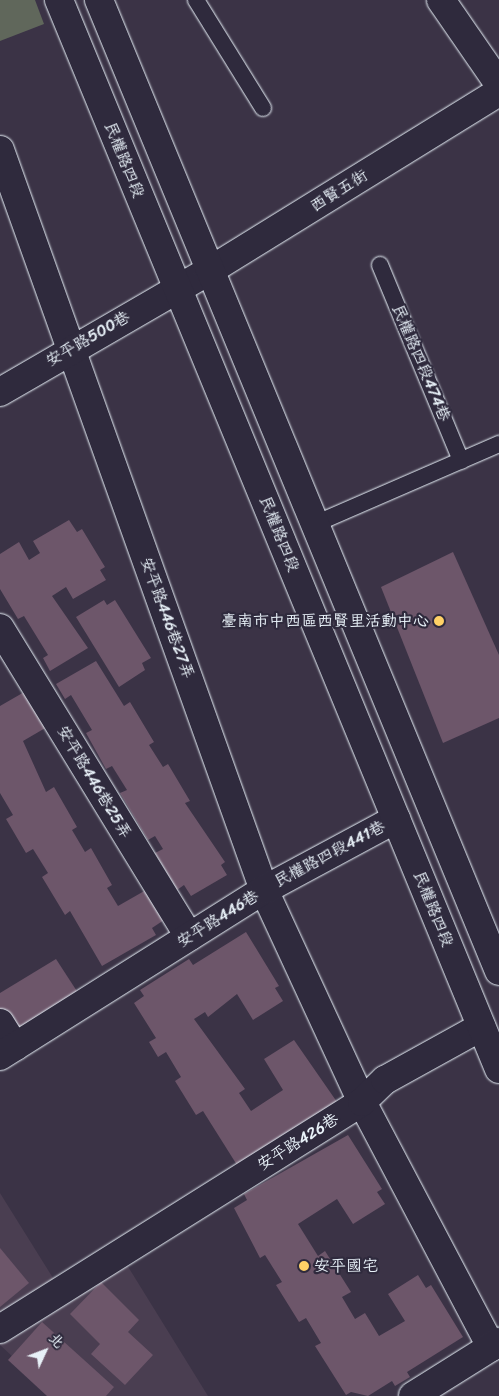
<!DOCTYPE html>
<meta charset="utf-8">
<style>
body{margin:0}
#map{position:relative;width:499px;height:1396px;overflow:hidden;background:#3b3346;font-family:Sriracha,"LXGW WenKai TC",sans-serif}
div>[style]{position:absolute}
[style*='--x']{left:calc(var(--x)*1px);top:calc(var(--y)*1px);width:calc(var(--w)*1px);rotate:calc(var(--a)*1deg)}
.built>*{inset:0;background:#4a3e51}
.green>*{inset:0;background:#60675b}
.building>*{inset:0;background:#6d566a}
.roads{filter:drop-shadow(0 0 1px #e8f1f8) drop-shadow(0 0 1px #e8f1f8)}
.lane>*{height:16px;margin:-8px;padding:0 8px;transform-origin:8px;border-radius:8px;background:#2f2a3d}
.street>*{height:28px;margin:-14px;padding:0 14px;transform-origin:14px;border-radius:14px;background:#2f2a3d}
.secondary>*{height:28px;margin:-14px;padding:0 14px;transform-origin:14px;border-radius:14px;background:#2f2a3d}
.dots>*{width:14px;height:14px;translate:-50% -50%;box-sizing:border-box;border:2px solid #2f2a3d;border-radius:50%}
span{translate:-50% -50%;white-space:nowrap;text-align:center;line-height:1.15;-webkit-text-stroke:4.5px #2f2a3d;paint-order:stroke}
.street-label{font-size:16px;color:#e8f1f8}
.poi-label{font-size:16px;color:#e8f1f8}
.right{translate:-100% -50%;text-align:right}
.left{translate:0 -50%;text-align:left}
.north{position:absolute;left:20px;top:1326px;width:50px;height:50px;-webkit-text-stroke:4px #2f2a3d;paint-order:stroke;rotate:47deg;font-size:14px;font-weight:700;line-height:20px;text-align:center;color:#e8f1f8}
.north::after{content:'';display:block;margin:auto;width:18px;height:22px;background:#e8f1f8;clip-path:polygon(50% 0,100% 100%,50% 72%,0 100%)}
</style>
<div id="map">
<div class="built">
<i style="clip-path:polygon(0 1193px,68px 1302px,127px 1265px,208px 1396px,55px 1396px,0 1345px)"></i>
</div>
<div class="green">
<i style="clip-path:polygon(0 0,35px 0,44px 24px,0 41px)"></i>
</div>
<div class="building">
<i style="clip-path:polygon(69px 520px,77px 532px,82px 529px,105px 567px,100px 570px,106px 580px,73px 599px,66px 587px,52px 596px,88px 648px,50px 671px,43px 658px,48px 655px,24px 616px,18px 619px,0 589px,0 554px,19px 542px,29px 560px,40px 553px,33px 541px)"></i>
<i style="clip-path:polygon(453px 552px,499px 655px,499px 718px,443px 743px,381px 587px)"></i>
<i style="clip-path:polygon(104px 600px,107px 605px,115px 600px,151px 658px,142px 663px,145px 670px,119px 687px,76px 617px)"></i>
<i style="clip-path:polygon(96px 661px,124px 706px,130px 702px,154px 742px,149px 745px,163px 767px,168px 764px,190px 801px,185px 803px,225px 862px,221px 865px,227px 875px,191px 896px,184px 885px,177px 890px,155px 853px,163px 849px,155px 836px,148px 840px,120px 793px,127px 790px,112px 766px,106px 769px,86px 733px,92px 730px,71px 695px,65px 699px,56px 684px)"></i>
<i style="clip-path:polygon(26px 691px,47px 727px,23px 741px,46px 792px,54px 787px,77px 827px,72px 830px,85px 852px,91px 848px,112px 885px,107px 888px,118px 906px,146px 890px,164px 920px,152px 928px,156px 935px,102px 966px,70px 911px,65px 915px,42px 877px,48px 873px,33px 849px,26px 853px,6px 819px,13px 815px,0 793px,0 706px)"></i>
<i style="clip-path:polygon(246px 932px,279px 986px,275px 988px,283px 1001px,253px 1020px,237px 994px,208px 1017px,205px 1012px,194px 1019px,245px 1089px,239px 1093px,251px 1111px,283px 1090px,264px 1059px,294px 1040px,337px 1102px,237px 1165px,203px 1111px,196px 1115px,175px 1081px,181px 1077px,166px 1052px,158px 1057px,149px 1042px,156px 1038px,134px 1003px,144px 996px,140px 990px,189px 959px,193px 965px)"></i>
<i style="clip-path:polygon(56px 959px,82px 999px,18px 1039px,0 1010px,0 993px)"></i>
<i style="clip-path:polygon(348px 1135px,382px 1189px,377px 1192px,385px 1204px,353px 1224px,337px 1199px,298px 1224px,318px 1256px,325px 1251px,351px 1292px,342px 1297px,355px 1319px,365px 1313px,379px 1336px,405px 1321px,388px 1294px,418px 1275px,426px 1288px,431px 1285px,463px 1337px,407px 1372px,410px 1377px,395px 1386px,392px 1381px,368px 1396px,351px 1392px,346px 1395px,315px 1346px,321px 1343px,306px 1318px,299px 1322px,276px 1285px,282px 1282px,265px 1255px,260px 1258px,234px 1208px,247px 1200px,244px 1194px)"></i>
<i style="clip-path:polygon(0 1248px,29px 1283px,0 1307px)"></i>
<i style="clip-path:polygon(101px 1282px,139px 1320px,128px 1332px,153px 1355px,125px 1385px,91px 1354px,100px 1344px,70px 1314px)"></i>
<i style="clip-path:polygon(42px 1322px,114px 1387px,106px 1396px,47px 1396px,8px 1360px)"></i>
</div>
<div class="roads">
<div class="lane">
<i style="--x:196;--y:0;--w:127;--a:58.2"></i>
<i style="--x:380;--y:265;--w:212;--a:67.5"></i>
<i style="--x:315;--y:524;--w:201;--a:-23.5"></i>
</div>
<div class="street">
<i style="--x:441;--y:0;--w:102;--a:55.4"></i>
<i style="--x:0;--y:150;--w:786;--a:70.37"></i>
<i style="--x:264;--y:890;--w:234;--a:65.2"></i>
<i style="--x:362;--y:1102;--w:277;--a:62.2"></i>
<i style="--x:0;--y:392;--w:241;--a:-30.1"></i>
<i style="--x:209;--y:271;--w:341;--a:-31.7"></i>
<i style="--x:0;--y:628;--w:362;--a:58.5"></i>
<i style="--x:0;--y:1023;--w:28;--a:58"></i>
<i style="--x:0;--y:1056;--w:312;--a:-32.2"></i>
<i style="--x:264;--y:890;--w:150;--a:-28.3"></i>
<i style="--x:0;--y:1329;--w:427;--a:-32.1"></i>
<i style="--x:362;--y:1102;--w:32;--a:-44"></i>
<i style="--x:385;--y:1080;--w:110;--a:-28.9"></i>
<i style="--x:413;--y:1396;--w:102;--a:-32.1"></i>
</div>
<div class="secondary">
<i style="--x:59;--y:0;--w:1156;--a:67.63"></i>
<i style="--x:99;--y:0;--w:1050;--a:67.61"></i>
</div>
</div>
<div class="dots">
<i style="left:439px;top:621px;background:#ffd166"></i>
<i style="left:304px;top:1266px;background:#ffd166"></i>
</div>
<div class="street-label">
<span style="left:124px;top:160px;rotate:68deg">民權路四段</span>
<span style="left:339px;top:191px;rotate:-32deg">西賢五街</span>
<span style="left:88px;top:339px;rotate:-30deg">安平路500巷</span>
<span style="left:421px;top:363px;rotate:67deg">民權路四段474巷</span>
<span style="left:279px;top:534px;rotate:68deg">民權路四段</span>
<span style="left:167px;top:618px;rotate:70deg">安平路446巷27弄</span>
<span style="left:94px;top:782px;rotate:59deg">安平路446巷25弄</span>
<span style="left:330px;top:854px;rotate:-28deg">民權路四段441巷</span>
<span style="left:433px;top:909px;rotate:68deg">民權路四段</span>
<span style="left:218px;top:919px;rotate:-32deg">安平路446巷</span>
<span style="left:298px;top:1142px;rotate:-32deg">安平路426巷</span>
</div>
<div class="poi-label">
<span class="right" style="left:429px;top:621px">臺南市中西區西賢里活動中心</span>
<span class="left" style="left:314px;top:1266px">安平國宅</span>
</div>
<div class="north">北</div>
</div>
